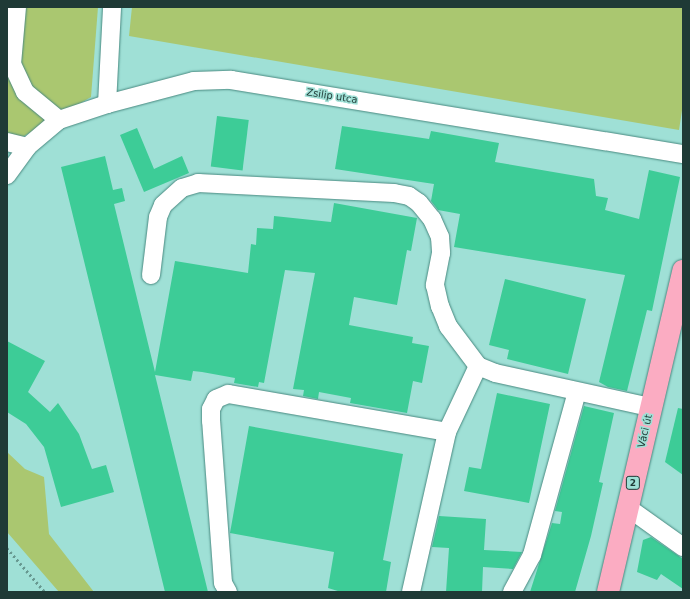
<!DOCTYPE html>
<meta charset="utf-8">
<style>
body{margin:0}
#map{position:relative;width:690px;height:599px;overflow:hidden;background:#9fe0d6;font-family:"DejaVu Sans",sans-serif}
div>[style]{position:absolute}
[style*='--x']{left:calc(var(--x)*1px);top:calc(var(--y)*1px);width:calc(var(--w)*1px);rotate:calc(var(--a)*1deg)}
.green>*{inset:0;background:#aac770}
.building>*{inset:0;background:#3dcc97;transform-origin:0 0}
.path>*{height:2.5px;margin-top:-1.25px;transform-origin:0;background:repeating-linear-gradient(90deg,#679890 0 2px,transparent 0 5px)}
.roads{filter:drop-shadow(0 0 1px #498980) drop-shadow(0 0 1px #498980)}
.minor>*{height:18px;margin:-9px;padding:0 9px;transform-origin:9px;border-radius:9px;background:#fff}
.major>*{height:22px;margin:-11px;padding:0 11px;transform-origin:11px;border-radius:11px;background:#fbacc2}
span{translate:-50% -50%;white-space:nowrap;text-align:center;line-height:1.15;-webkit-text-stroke:3px #9fe0d6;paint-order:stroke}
.shield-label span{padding:1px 3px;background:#9fe0d6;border:1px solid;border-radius:3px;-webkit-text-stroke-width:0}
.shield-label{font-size:9px;color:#1f3a36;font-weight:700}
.street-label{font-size:10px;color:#1f3a36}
.frame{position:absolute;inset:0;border:8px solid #1f3a36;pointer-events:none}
</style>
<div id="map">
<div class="green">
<i style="clip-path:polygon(7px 7px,98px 7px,91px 97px,7px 146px)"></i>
<i style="clip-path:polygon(132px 7px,683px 7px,683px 104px,679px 130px,129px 36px)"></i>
<i style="clip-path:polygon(7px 452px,25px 469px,44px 477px,49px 534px,94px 592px,59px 592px,7px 532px)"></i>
</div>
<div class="building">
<i style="left:217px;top:116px;width:32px;height:51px;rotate:7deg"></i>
<i style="clip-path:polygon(342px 126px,429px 139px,431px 131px,499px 143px,495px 162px,594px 179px,596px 196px,608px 198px,605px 210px,639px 219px,649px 170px,680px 177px,652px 311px,647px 310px,627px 391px,608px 387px,599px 382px,625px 275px,454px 247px,460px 214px,438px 210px,431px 201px,434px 184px,335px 169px)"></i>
<i style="clip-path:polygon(137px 128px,154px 169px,182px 156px,189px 173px,144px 192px,120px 135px)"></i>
<i style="clip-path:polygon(105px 156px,113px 190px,122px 188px,125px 201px,114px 204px,155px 372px,175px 261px,248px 273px,251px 244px,256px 245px,257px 228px,273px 229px,274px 216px,331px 222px,334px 203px,417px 218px,411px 251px,407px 250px,397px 305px,354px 297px,349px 325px,413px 337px,412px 343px,429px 346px,422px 383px,413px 381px,407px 413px,350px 403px,351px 398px,319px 392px,318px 399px,303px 396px,304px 390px,293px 389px,315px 273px,285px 270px,264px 383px,259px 382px,258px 387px,234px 383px,235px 378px,202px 372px,193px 371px,191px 381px,155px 375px,208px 592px,165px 592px,61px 167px)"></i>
<i style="clip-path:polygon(505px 279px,586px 299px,568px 374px,507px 359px,509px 350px,489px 345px)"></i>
<i style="clip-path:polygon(7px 341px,45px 361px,28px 392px,50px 412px,58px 403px,79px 434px,92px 469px,106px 465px,114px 492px,61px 507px,44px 447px,26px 424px,7px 412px)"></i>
<i style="clip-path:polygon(497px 393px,550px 404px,529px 503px,464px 491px,469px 467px,481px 469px)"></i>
<i style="clip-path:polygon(584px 406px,614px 413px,599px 482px,603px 483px,591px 536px,575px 592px,530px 592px,552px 523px,560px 524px,562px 512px,555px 511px)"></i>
<i style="clip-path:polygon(678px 408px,683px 409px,683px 475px,665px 462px)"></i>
<i style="clip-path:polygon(249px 426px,403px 454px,383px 560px,391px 562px,386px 592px,341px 592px,328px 588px,334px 552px,230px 533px)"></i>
<i style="clip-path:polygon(439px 516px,486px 519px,484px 550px,522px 552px,513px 569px,483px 567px,482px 592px,446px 592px,449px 548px,432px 547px)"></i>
<i style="clip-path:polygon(651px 537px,683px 559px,683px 589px,661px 574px,657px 580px,637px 572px,643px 540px)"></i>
</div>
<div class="path">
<i style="--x:7;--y:548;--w:58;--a:49.2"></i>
</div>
<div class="roads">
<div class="minor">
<i style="--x:17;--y:7;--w:57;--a:95"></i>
<i style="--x:12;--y:64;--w:31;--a:65"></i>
<i style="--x:25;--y:92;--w:44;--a:39.5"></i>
<i style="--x:107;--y:104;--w:97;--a:-87"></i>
<i style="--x:7;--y:142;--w:21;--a:14"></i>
<i style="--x:7;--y:175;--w:34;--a:-54"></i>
<i style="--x:27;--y:147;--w:42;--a:-40.2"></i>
<i style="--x:59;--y:120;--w:51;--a:-18.4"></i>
<i style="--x:107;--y:104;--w:90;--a:-14.8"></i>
<i style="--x:194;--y:81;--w:37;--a:-2"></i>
<i style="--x:231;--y:80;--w:458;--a:9.3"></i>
<i style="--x:151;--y:275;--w:58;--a:-83.1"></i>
<i style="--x:158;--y:217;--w:13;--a:-67"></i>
<i style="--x:163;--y:205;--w:25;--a:-42"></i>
<i style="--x:182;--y:188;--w:17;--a:-17"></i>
<i style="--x:198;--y:183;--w:196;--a:2.9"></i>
<i style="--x:394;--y:193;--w:15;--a:11"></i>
<i style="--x:409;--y:196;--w:12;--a:35"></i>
<i style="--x:419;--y:203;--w:21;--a:51"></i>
<i style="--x:432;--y:219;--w:20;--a:66"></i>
<i style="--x:440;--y:237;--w:16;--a:86"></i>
<i style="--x:441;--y:253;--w:33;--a:101"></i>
<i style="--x:435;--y:285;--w:22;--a:77"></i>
<i style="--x:440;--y:306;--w:22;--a:68"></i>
<i style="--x:448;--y:326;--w:50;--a:53.1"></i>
<i style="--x:478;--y:366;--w:18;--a:22"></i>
<i style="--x:495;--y:373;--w:159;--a:12.4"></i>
<i style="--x:627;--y:507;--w:69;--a:35.5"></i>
<i style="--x:228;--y:592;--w:10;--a:-119"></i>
<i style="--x:223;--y:583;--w:162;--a:-94.2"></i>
<i style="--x:211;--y:421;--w:12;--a:-90"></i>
<i style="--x:211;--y:409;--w:11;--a:-63"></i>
<i style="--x:216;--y:399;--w:13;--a:-23"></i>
<i style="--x:228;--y:394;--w:222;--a:9.8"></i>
<i style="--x:411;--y:592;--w:164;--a:-77.3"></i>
<i style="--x:447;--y:432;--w:73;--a:-64.8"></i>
<i style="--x:512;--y:592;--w:42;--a:-61.6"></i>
<i style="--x:532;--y:555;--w:169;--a:-74.6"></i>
</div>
<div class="major">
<i style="--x:608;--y:592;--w:330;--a:-76.8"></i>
</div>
</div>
<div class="shield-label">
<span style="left:633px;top:483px">2</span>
</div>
<div class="street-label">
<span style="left:332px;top:96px;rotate:9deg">Zsilip utca</span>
<span style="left:645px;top:431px;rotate:-77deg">Váci út</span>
</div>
<div class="frame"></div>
</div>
